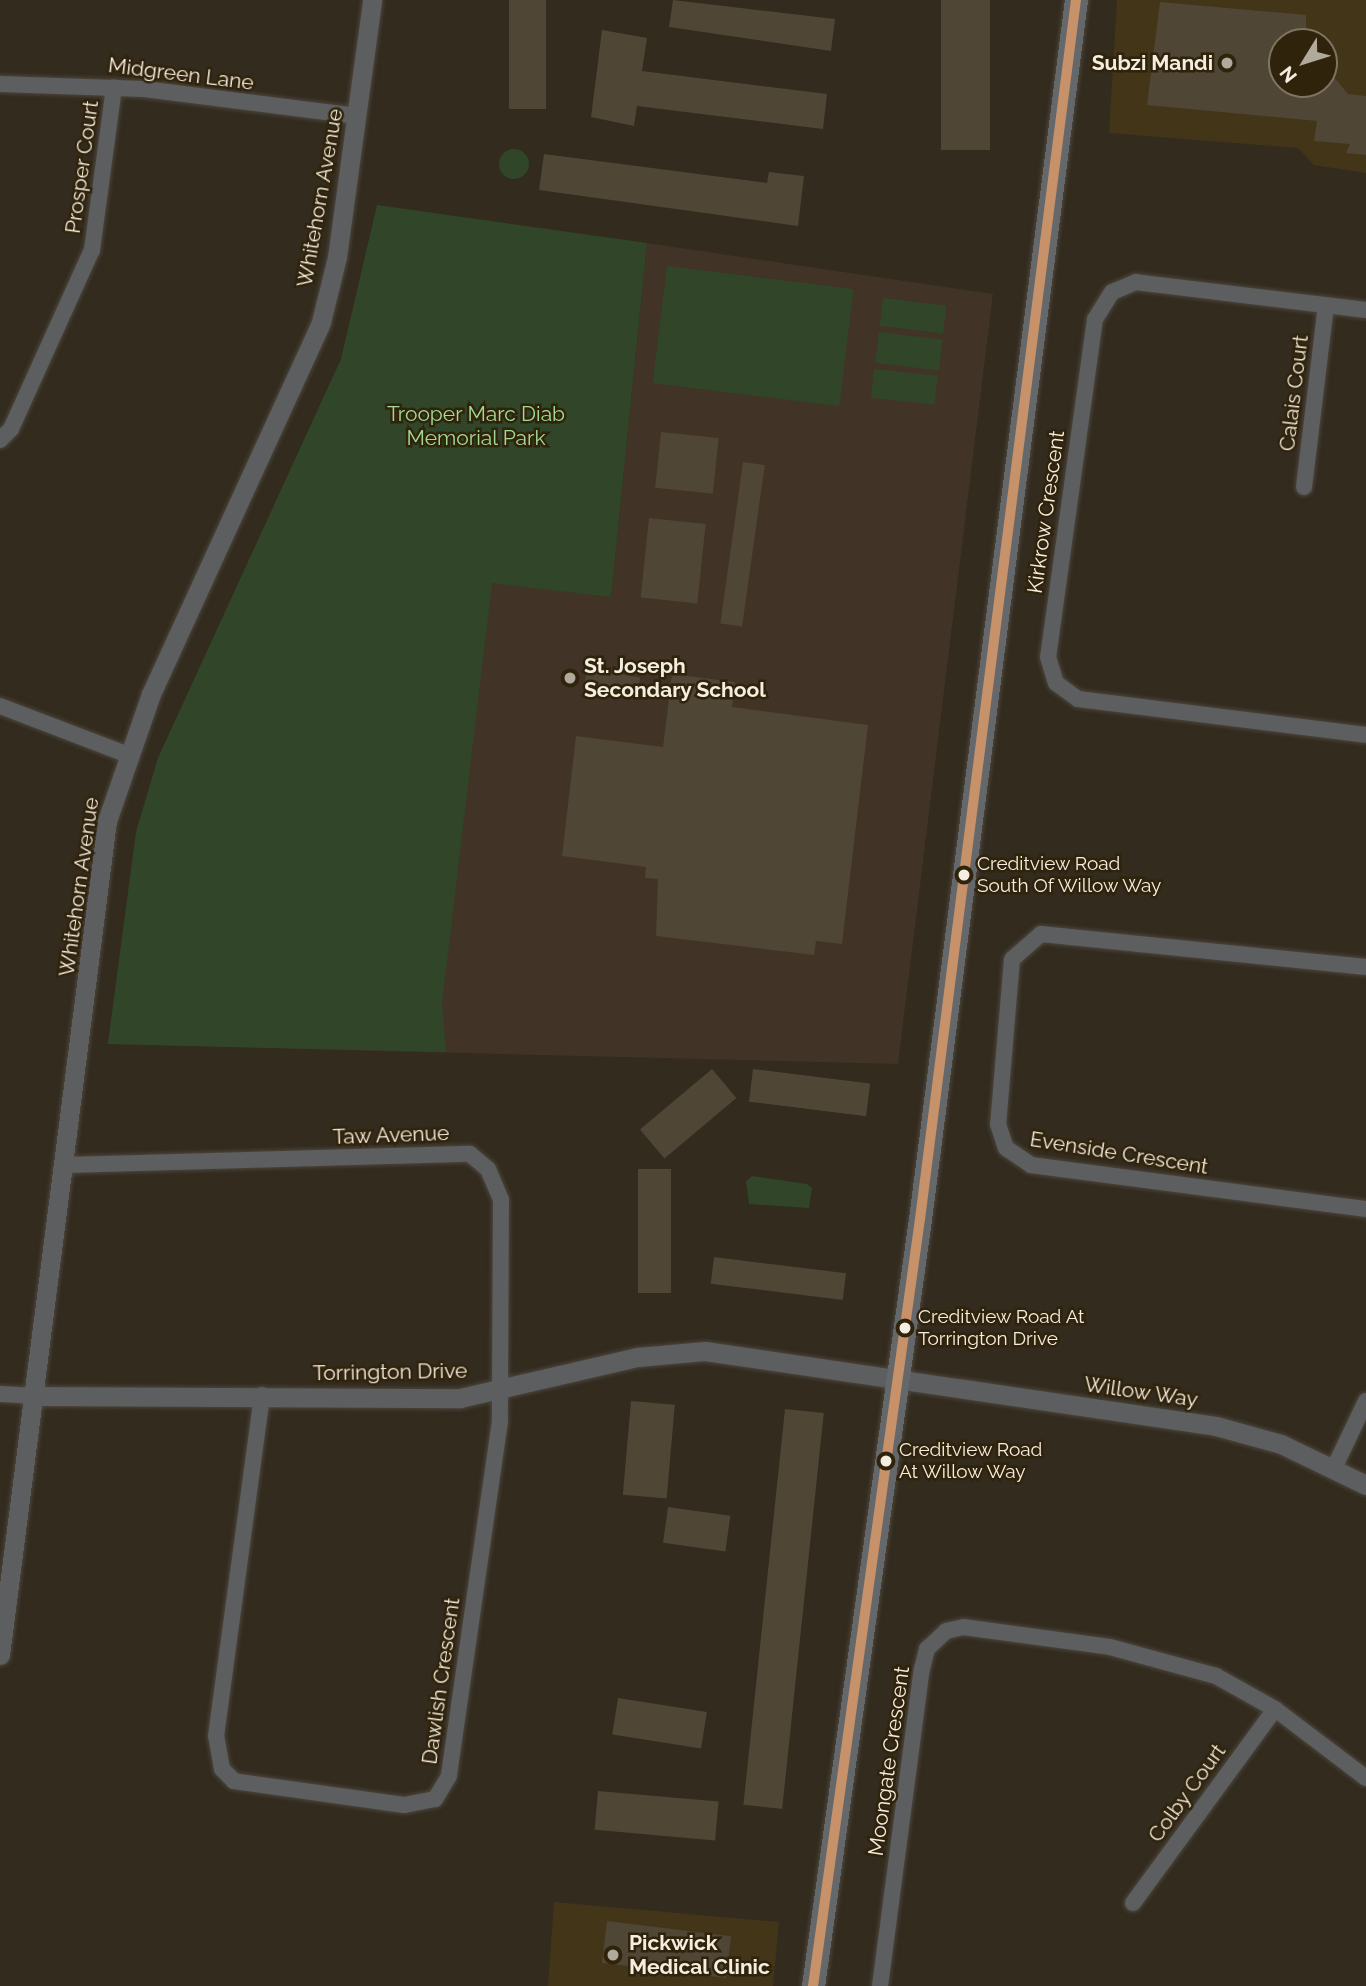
<!DOCTYPE html>
<style>
body{margin:0}
#map{position:relative;width:1366px;height:1986px;overflow:hidden;background:#322b1e;font-family:Raleway,sans-serif}
div>[style]{position:absolute}
[style*='--x']{left:calc(var(--x)*1px);top:calc(var(--y)*1px);width:calc(var(--w)*1px);rotate:calc(var(--a)*1deg)}
.built>*{inset:0;background:#433518}
.education>*{inset:0;background:#413326}
.green>*{inset:0;background:#314629;transform-origin:0 0}
.round{border-radius:50%}
.building>*{inset:0;background:#4f4635;transform-origin:0 0}
.roads{filter:drop-shadow(0 0 2px #4c453b) drop-shadow(0 0 2px #4c453b)}
.minor>*{height:16px;margin:-8px;padding:0 8px;transform-origin:8px;border-radius:8px;background:#5c5e5f}
.tertiary>*{height:19px;margin:-9.5px;padding:0 9.5px;transform-origin:9.5px;border-radius:9.5px;background:#5c5e5f}
.secondary>*{height:23px;margin:-11.5px;padding:0 11.5px;transform-origin:11.5px;border-radius:11.5px;background:#65686a}
.bus-1>*{height:10px;margin:-5px;padding:0 5px;transform-origin:5px;border-radius:5px;background:#c7916a}
.dots>*{width:19px;height:19px;translate:-50% -50%;box-sizing:border-box;border:4px solid #30230c;border-radius:50%}
span{translate:-50% -50%;white-space:nowrap;text-align:center;line-height:1.15;-webkit-text-stroke:5px #30230c;paint-order:stroke}
.bus-label{font-size:19px;color:#f5eddf}
.left{translate:0 -50%;text-align:left}
.poi-label{font-size:21px;color:#f5eddf;font-weight:700}
.right{translate:-100% -50%;text-align:right}
.street-label{font-size:21px;color:#f5eddf}
.park-label{font-size:21px;color:#a1db93}
.north{position:absolute;left:1268px;top:28px;width:70px;height:70px;box-sizing:border-box;background:#30230c;border:2px solid #7f7460;border-radius:50%;rotate:232deg;font-size:19px;font-weight:700;line-height:28px;text-align:center;color:#f5eddf}
.north::after{content:'';display:block;margin:auto;width:24px;height:32px;background:#b1a99b;clip-path:polygon(50% 0,100% 100%,50% 72%,0 100%)}
</style>
<div id="map">
<div class="built">
<i style="clip-path:polygon(evenodd,1117px 0,1366px 0,1366px 173px,1314px 165px,1298px 148px,1109px 133px,1117px 0,1282px 42px,1324px 42px,1324px 84px,1282px 84px,1282px 42px)"></i>
<i style="clip-path:polygon(554px 1902px,779px 1922px,773px 1986px,548px 1986px)"></i>
</div>
<div class="education">
<i style="clip-path:polygon(647px 243px,993px 294px,898px 1064px,108px 1044px,136px 832px,158px 758px,264px 531px,611px 597px)"></i>
</div>
<div class="green">
<i class="round" style="left:499px;top:149px;width:30px;height:30px"></i>
<i style="clip-path:polygon(377px 205px,647px 243px,611px 597px,492px 583px,442px 1003px,446px 1052px,108px 1044px,136px 832px,158px 758px,341px 359px)"></i>
<i style="left:667px;top:266px;width:188px;height:118px;rotate:7deg"></i>
<i style="left:883px;top:298px;width:64px;height:28px;rotate:7deg"></i>
<i style="left:879px;top:332px;width:64px;height:31px;rotate:7deg"></i>
<i style="left:874px;top:369px;width:64px;height:29px;rotate:6deg"></i>
<i style="clip-path:polygon(752px 1176px,807px 1184px,812px 1188px,809px 1208px,749px 1204px,746px 1181px)"></i>
</div>
<div class="building">
<i style="left:509px;top:0;width:37px;height:109px"></i>
<i style="clip-path:polygon(673px 0,835px 19px,831px 51px,669px 27px)"></i>
<i style="left:941px;top:0;width:49px;height:150px"></i>
<i style="clip-path:polygon(1160px 2px,1306px 15px,1306px 42px,1282px 42px,1282px 84px,1324px 84px,1324px 65px,1348px 94px,1366px 96px,1366px 155px,1346px 153px,1350px 144px,1314px 141px,1317px 121px,1147px 105px)"></i>
<i style="clip-path:polygon(602px 30px,647px 38px,642px 71px,827px 94px,823px 129px,637px 106px,634px 126px,591px 117px)"></i>
<i style="clip-path:polygon(544px 154px,767px 183px,769px 172px,804px 176px,798px 226px,539px 190px)"></i>
<i style="left:661px;top:432px;width:58px;height:56px;rotate:6deg"></i>
<i style="left:743px;top:462px;width:22px;height:163px;rotate:8deg"></i>
<i style="left:649px;top:518px;width:57px;height:80px;rotate:6deg"></i>
<i style="left:587px;top:668px;width:54px;height:22px;rotate:10deg"></i>
<i style="clip-path:polygon(672px 674px,735px 682px,732px 707px,868px 725px,842px 944px,816px 941px,814px 955px,656px 936px,658px 879px,645px 878px,646px 867px,562px 856px,576px 736px,663px 747px)"></i>
<i style="left:712px;top:1069px;width:38px;height:94px;rotate:50deg"></i>
<i style="left:753px;top:1069px;width:118px;height:33px;rotate:7deg"></i>
<i style="left:638px;top:1169px;width:33px;height:124px"></i>
<i style="left:714px;top:1257px;width:133px;height:27px;rotate:7deg"></i>
<i style="left:631px;top:1401px;width:44px;height:94px;rotate:5deg"></i>
<i style="left:785px;top:1409px;width:39px;height:398px;rotate:6deg"></i>
<i style="left:668px;top:1507px;width:63px;height:36px;rotate:8deg"></i>
<i style="left:618px;top:1698px;width:90px;height:37px;rotate:9deg"></i>
<i style="left:598px;top:1791px;width:121px;height:39px;rotate:5deg"></i>
<i style="left:607px;top:1921px;width:125px;height:42px;rotate:7deg"></i>
</div>
<div class="roads">
<div class="minor">
<i style="--x:0;--y:84;--w:144;--a:2"></i>
<i style="--x:144;--y:89;--w:215;--a:7.2"></i>
<i style="--x:1366;--y:310;--w:232;--a:-173.1"></i>
<i style="--x:1136;--y:282;--w:26;--a:157"></i>
<i style="--x:1112;--y:292;--w:32;--a:122"></i>
<i style="--x:1095;--y:319;--w:341;--a:97.9"></i>
<i style="--x:1048;--y:657;--w:27;--a:73"></i>
<i style="--x:1056;--y:683;--w:27;--a:36"></i>
<i style="--x:1078;--y:699;--w:290;--a:7.1"></i>
<i style="--x:0;--y:440;--w:16;--a:-45"></i>
<i style="--x:11;--y:429;--w:196;--a:-65.7"></i>
<i style="--x:92;--y:250;--w:164;--a:-82.3"></i>
<i style="--x:1304;--y:487;--w:183;--a:-83.1"></i>
<i style="--x:0;--y:706;--w:135;--a:20.9"></i>
<i style="--x:1366;--y:967;--w:327;--a:-174.2"></i>
<i style="--x:1041;--y:934;--w:38;--a:139"></i>
<i style="--x:1012;--y:959;--w:166;--a:94.8"></i>
<i style="--x:998;--y:1124;--w:25;--a:72"></i>
<i style="--x:1006;--y:1148;--w:30;--a:34"></i>
<i style="--x:1031;--y:1165;--w:338;--a:7.5"></i>
<i style="--x:67;--y:1165;--w:403;--a:-1.6"></i>
<i style="--x:470;--y:1154;--w:23;--a:40"></i>
<i style="--x:488;--y:1169;--w:34;--a:67"></i>
<i style="--x:501;--y:1200;--w:221;--a:90.3"></i>
<i style="--x:500;--y:1421;--w:359;--a:98.2"></i>
<i style="--x:449;--y:1776;--w:27;--a:121"></i>
<i style="--x:435;--y:1799;--w:32;--a:169"></i>
<i style="--x:404;--y:1805;--w:172;--a:-172"></i>
<i style="--x:234;--y:1781;--w:17;--a:-135"></i>
<i style="--x:222;--y:1769;--w:34;--a:-100"></i>
<i style="--x:216;--y:1736;--w:344;--a:-82.3"></i>
<i style="--x:0;--y:1394;--w:33;--a:3"></i>
<i style="--x:1335;--y:1466;--w:72;--a:-64.5"></i>
<i style="--x:1133;--y:1903;--w:240;--a:-53.8"></i>
<i style="--x:880;--y:1986;--w:320;--a:-82.5"></i>
<i style="--x:922;--y:1669;--w:21;--a:-76"></i>
<i style="--x:927;--y:1649;--w:26;--a:-43"></i>
<i style="--x:946;--y:1631;--w:17;--a:-13"></i>
<i style="--x:963;--y:1627;--w:148;--a:7.7"></i>
<i style="--x:1110;--y:1647;--w:110;--a:15.3"></i>
<i style="--x:1216;--y:1676;--w:68;--a:29.2"></i>
<i style="--x:1275;--y:1709;--w:114;--a:37.2"></i>
</div>
<div class="tertiary">
<i style="--x:33;--y:1396;--w:427;--a:0.3"></i>
<i style="--x:460;--y:1398;--w:183;--a:-13"></i>
<i style="--x:638;--y:1357;--w:67;--a:-5.1"></i>
<i style="--x:705;--y:1351;--w:516;--a:8.35"></i>
<i style="--x:1216;--y:1426;--w:67;--a:15.5"></i>
<i style="--x:1281;--y:1444;--w:94;--a:25.8"></i>
<i style="--x:0;--y:1655;--w:841;--a:-82.69"></i>
<i style="--x:107;--y:821;--w:134;--a:-70.9"></i>
<i style="--x:151;--y:694;--w:409;--a:-65.4"></i>
<i style="--x:321;--y:322;--w:67;--a:-76.2"></i>
<i style="--x:337;--y:257;--w:259;--a:-82.2"></i>
</div>
<div class="secondary">
<i style="--x:813;--y:1986;--w:774;--a:-82.06"></i>
<i style="--x:920;--y:1219;--w:1229;--a:-82.71"></i>
</div>
</div>
<div class="bus-1">
<i style="--x:813;--y:1986;--w:774;--a:-82.06"></i>
<i style="--x:920;--y:1219;--w:1229;--a:-82.71"></i>
</div>
<div class="dots">
<i style="left:1227px;top:63px;background:#b1a99b"></i>
<i style="left:570px;top:678px;background:#b1a99b"></i>
<i style="left:964px;top:875px;background:#f5eddf"></i>
<i style="left:905px;top:1328px;background:#f5eddf"></i>
<i style="left:886px;top:1461px;background:#f5eddf"></i>
<i style="left:613px;top:1955px;background:#b1a99b"></i>
</div>
<div class="bus-label">
<span class="left" style="left:977px;top:875px">Creditview Road<br>South Of Willow Way</span>
<span class="left" style="left:918px;top:1328px">Creditview Road At<br>Torrington Drive</span>
<span class="left" style="left:899px;top:1461px">Creditview Road<br>At Willow Way</span>
</div>
<div class="poi-label">
<span class="right" style="left:1213px;top:63px">Subzi Mandi</span>
<span class="left" style="left:584px;top:678px">St. Joseph<br>Secondary School</span>
<span class="left" style="left:629px;top:1955px">Pickwick<br>Medical Clinic</span>
</div>
<div class="street-label">
<span style="left:181px;top:74px;rotate:7deg">Midgreen Lane</span>
<span style="left:82px;top:167px;rotate:-82deg">Prosper Court</span>
<span style="left:320px;top:198px;rotate:-80deg">Whitehorn Avenue</span>
<span style="left:1294px;top:393px;rotate:-83deg">Calais Court</span>
<span style="left:1046px;top:512px;rotate:-82deg">Kirkrow Crescent</span>
<span style="left:79px;top:887px;rotate:-82deg">Whitehorn Avenue</span>
<span style="left:391px;top:1135px;rotate:-2deg">Taw Avenue</span>
<span style="left:1119px;top:1153px;rotate:9deg">Evenside Crescent</span>
<span style="left:390px;top:1372px;rotate:-1deg">Torrington Drive</span>
<span style="left:1141px;top:1392px;rotate:8deg">Willow Way</span>
<span style="left:441px;top:1681px;rotate:-82deg">Dawlish Crescent</span>
<span style="left:889px;top:1761px;rotate:-82deg">Moongate Crescent</span>
<span style="left:1187px;top:1793px;rotate:-54deg">Colby Court</span>
</div>
<div class="park-label">
<span style="left:476px;top:426px">Trooper Marc Diab<br>Memorial Park</span>
</div>
<div class="north">N</div>
</div>
